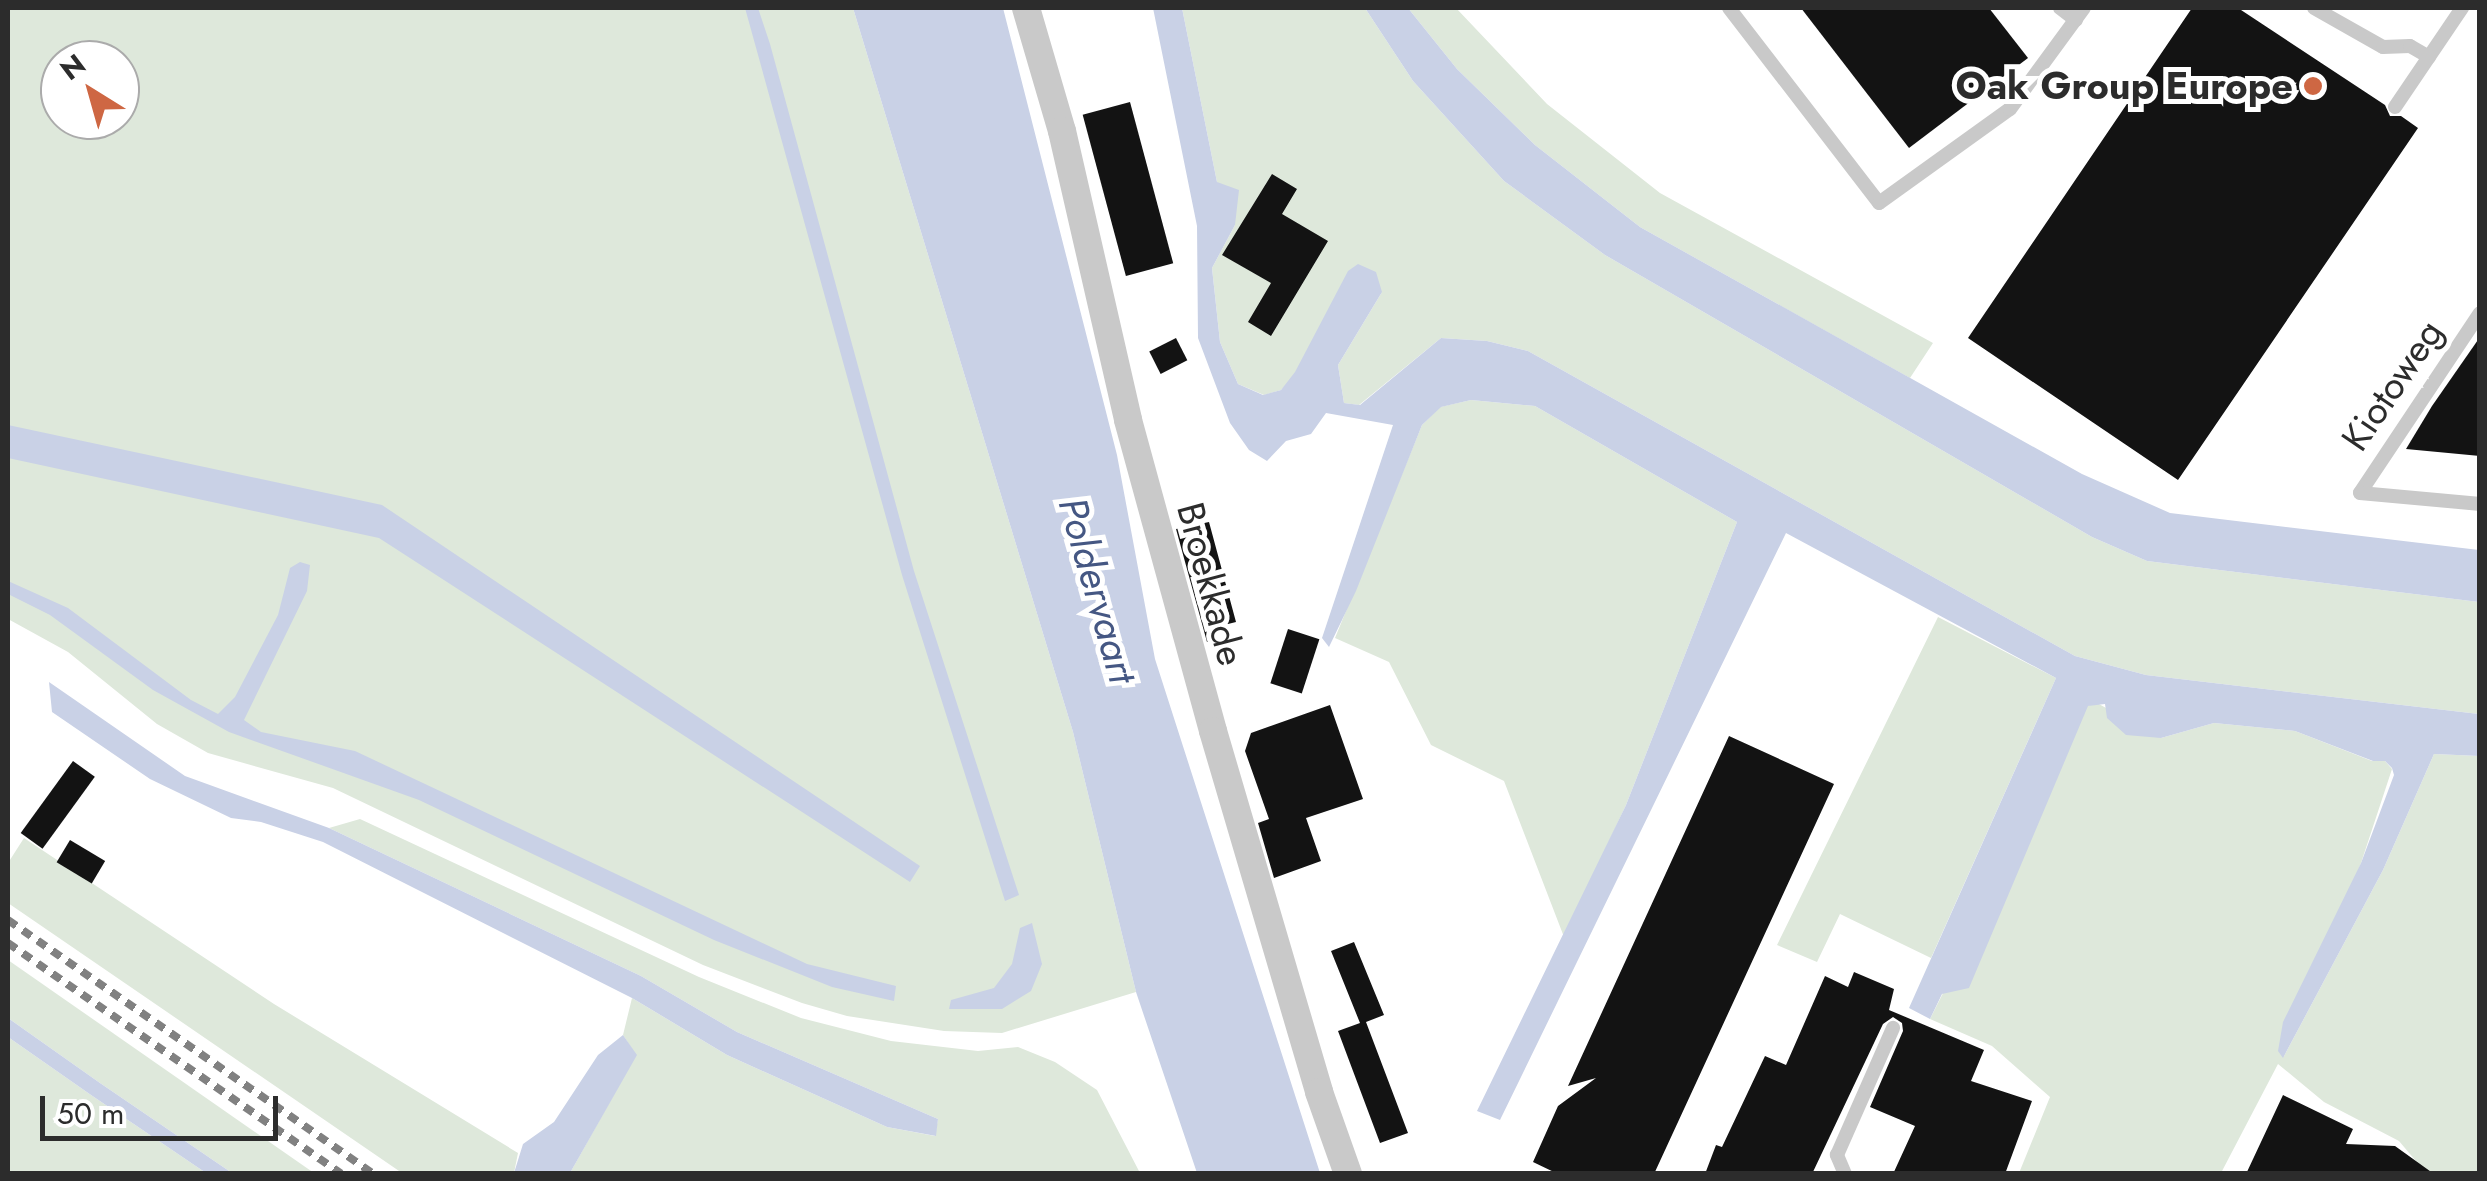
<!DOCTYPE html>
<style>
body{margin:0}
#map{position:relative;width:2487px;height:1181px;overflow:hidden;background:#fff;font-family:Jost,sans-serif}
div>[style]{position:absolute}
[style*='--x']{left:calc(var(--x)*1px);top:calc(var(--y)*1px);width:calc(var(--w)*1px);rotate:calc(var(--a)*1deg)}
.green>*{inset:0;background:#dee8db}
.water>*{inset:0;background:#c9d1e6}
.building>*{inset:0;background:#131313;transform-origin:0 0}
.service>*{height:14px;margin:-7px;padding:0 7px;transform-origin:7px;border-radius:7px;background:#c9c9c9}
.minor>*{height:28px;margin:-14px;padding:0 14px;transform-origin:14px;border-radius:14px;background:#c9c9c9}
.rail>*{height:8px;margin-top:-4px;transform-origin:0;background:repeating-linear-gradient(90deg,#818181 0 10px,transparent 0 18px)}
.dots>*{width:28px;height:28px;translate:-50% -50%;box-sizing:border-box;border:5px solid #fff;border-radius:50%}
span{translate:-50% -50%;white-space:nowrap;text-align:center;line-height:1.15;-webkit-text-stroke:10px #fff;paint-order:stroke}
.poi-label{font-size:38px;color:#2c2c2c;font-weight:700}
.right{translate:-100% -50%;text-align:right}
.street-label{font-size:38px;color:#2c2c2c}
.water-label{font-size:40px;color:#455783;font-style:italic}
.frame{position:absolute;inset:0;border:10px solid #2c2c2c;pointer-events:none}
.north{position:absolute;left:40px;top:40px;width:100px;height:100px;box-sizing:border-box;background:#fff;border:2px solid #ababab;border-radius:50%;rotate:323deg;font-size:28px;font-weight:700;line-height:40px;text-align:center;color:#2c2c2c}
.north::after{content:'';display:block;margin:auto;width:35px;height:45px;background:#ce6743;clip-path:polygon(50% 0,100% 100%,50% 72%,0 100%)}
.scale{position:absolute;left:40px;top:1096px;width:238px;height:45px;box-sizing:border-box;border:5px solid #2c2c2c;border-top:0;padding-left:12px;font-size:30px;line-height:35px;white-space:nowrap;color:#2c2c2c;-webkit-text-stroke:8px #fff;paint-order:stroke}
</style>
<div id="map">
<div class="green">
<i style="clip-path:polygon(evenodd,8px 8px,853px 8px,1073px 732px,1136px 992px,1002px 1033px,944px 1031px,847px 1016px,802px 1003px,703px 965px,333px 788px,208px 753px,157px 724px,68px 652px,8px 619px,8px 8px,60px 60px,120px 60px,120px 120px,60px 120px,60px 60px)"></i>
<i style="clip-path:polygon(1182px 8px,1365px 8px,1413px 81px,1504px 181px,1605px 255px,2092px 537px,2147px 561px,2479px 602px,2479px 714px,2146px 675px,2075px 656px,1528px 351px,1487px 341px,1441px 338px,1359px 405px,1344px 403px,1338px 365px,1382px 292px,1281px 390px,1264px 395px,1238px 384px,1220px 342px,1212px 268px,1235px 225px,1217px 182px)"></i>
<i style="clip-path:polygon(1408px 8px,1456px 8px,1547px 104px,1660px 193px,1933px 343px,1910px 378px,1640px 227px,1535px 145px,1457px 69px)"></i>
<i style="clip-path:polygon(1471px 400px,1535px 406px,1737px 522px,1626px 805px,1564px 937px,1504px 781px,1431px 745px,1389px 662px,1335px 638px,1422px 425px,1440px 407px)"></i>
<i style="clip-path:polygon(1938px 617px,2056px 678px,1931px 958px,1840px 914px,1817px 962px,1777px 945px)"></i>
<i style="clip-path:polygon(2097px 703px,2161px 738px,2214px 723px,2295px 731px,2372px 761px,2385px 761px,2392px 769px,2361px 863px,2283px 1058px,2383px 870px,2434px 754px,2479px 756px,2479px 1173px,2426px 1173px,2399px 1141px,2324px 1102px,2278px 1064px,2221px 1173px,2019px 1173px,2050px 1097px,1992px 1046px,1930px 1019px,2087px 706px)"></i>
<i style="clip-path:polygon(360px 819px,699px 977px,801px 1018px,891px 1041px,978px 1051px,1018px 1047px,1055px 1062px,1097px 1090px,1140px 1173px,570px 1173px,636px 1055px,623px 1035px,632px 998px,727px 1055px,887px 1127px,935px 1136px,938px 1119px,737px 1032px,641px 976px,329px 828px)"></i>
<i style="clip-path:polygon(24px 838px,274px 1004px,518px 1153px,514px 1173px,402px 1173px,8px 903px,8px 863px)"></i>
<i style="clip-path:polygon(8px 960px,314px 1173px,232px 1173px,100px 1083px,8px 1018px)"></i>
<i style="clip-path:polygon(8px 1037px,91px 1095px,206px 1173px,8px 1173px)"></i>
</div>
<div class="water">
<i style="clip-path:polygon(745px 8px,758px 8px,770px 44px,914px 571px,1019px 895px,1005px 901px,902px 575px)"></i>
<i style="clip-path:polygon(853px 8px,1003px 8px,1117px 455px,1155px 659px,1320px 1173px,1197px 1173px,1136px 992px,1073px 732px)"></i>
<i style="clip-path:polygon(1153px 8px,1182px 8px,1217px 182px,1239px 190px,1235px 225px,1212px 268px,1220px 342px,1238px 384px,1263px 395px,1281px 390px,1295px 372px,1348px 271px,1358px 264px,1376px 272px,1382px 292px,1338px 365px,1344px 403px,1360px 405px,1441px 338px,1487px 341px,1528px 351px,2075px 656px,2146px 675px,2479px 714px,2479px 756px,2434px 754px,2383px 870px,2283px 1058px,2278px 1051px,2283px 1022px,2361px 863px,2394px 775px,2392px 768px,2385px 761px,2373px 761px,2295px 731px,2214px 723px,2161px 738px,2126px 735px,2107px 718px,2105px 704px,2088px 706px,1969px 988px,1942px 994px,1930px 1019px,1909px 1008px,2056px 678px,1786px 533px,1500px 1120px,1477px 1111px,1626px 805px,1737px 522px,1535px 406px,1471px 400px,1441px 407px,1422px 425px,1356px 591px,1329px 647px,1322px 638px,1393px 425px,1326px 413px,1311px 434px,1286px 441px,1267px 461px,1249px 450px,1230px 423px,1198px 338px,1197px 226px)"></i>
<i style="clip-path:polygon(1365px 8px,1408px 8px,1457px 69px,1535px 145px,1640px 227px,2082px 474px,2170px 513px,2479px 550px,2479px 602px,2147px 561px,2092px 537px,1605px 255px,1504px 181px,1413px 81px)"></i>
<i style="clip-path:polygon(8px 425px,382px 505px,920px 866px,910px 882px,379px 538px,8px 458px)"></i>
<i style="clip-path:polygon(300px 562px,310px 565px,307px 591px,244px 720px,261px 732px,355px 751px,807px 964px,896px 986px,894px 1001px,832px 987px,714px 940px,419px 800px,229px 732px,153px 690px,50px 615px,8px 594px,8px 581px,68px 608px,191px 700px,218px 714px,235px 697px,278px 615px,290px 568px)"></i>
<i style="clip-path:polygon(49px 682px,185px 776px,329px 828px,641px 976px,737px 1032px,938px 1119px,936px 1136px,887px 1127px,727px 1055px,632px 998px,323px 842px,261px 822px,231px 818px,150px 779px,52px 712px)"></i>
<i style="clip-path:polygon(1032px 923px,1042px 964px,1031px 991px,1002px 1009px,949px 1009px,951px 1000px,994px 988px,1012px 964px,1020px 928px)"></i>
<i style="clip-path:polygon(8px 1018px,100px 1083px,232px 1173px,206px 1173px,91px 1095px,8px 1037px)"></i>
<i style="clip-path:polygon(623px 1035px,637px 1055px,570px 1173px,514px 1173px,523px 1144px,554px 1122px,598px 1055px)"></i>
</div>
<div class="building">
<i style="clip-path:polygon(1801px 8px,1989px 8px,2028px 58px,1909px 148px)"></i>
<i style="clip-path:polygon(2192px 8px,2238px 8px,2385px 105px,2390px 116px,2401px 116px,2418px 128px,2178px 480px,1968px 338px)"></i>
<i style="left:1130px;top:102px;width:167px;height:49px;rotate:75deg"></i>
<i style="clip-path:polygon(1272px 174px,1297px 189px,1282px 214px,1328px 241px,1271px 336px,1248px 322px,1271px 283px,1222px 255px)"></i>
<i style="clip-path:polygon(2480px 337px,2480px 456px,2406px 449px,2432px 406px)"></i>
<i style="left:1176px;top:338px;width:25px;height:30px;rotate:63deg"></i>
<i style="clip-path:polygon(1209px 522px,1236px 622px,1216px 627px,1218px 638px,1207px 642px,1176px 529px)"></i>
<i style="left:1288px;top:629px;width:33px;height:57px;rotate:18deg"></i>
<i style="clip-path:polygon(1330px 705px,1363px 799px,1306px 818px,1321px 861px,1274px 878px,1258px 823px,1269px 819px,1245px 751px,1251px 733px)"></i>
<i style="clip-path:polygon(1729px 736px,1834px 784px,1654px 1174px,1558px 1174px,1533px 1162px,1558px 1106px,1596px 1078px,1568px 1086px)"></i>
<i style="left:73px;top:761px;width:27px;height:89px;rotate:36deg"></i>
<i style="left:70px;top:840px;width:41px;height:26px;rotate:31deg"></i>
<i style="clip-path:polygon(1354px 942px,1384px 1015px,1366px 1022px,1408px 1133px,1380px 1143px,1338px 1031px,1360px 1023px,1331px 951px)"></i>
<i style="clip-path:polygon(1854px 972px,1894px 989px,1889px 1010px,1984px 1050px,1971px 1081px,2032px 1101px,2005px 1174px,1893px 1174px,1915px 1126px,1870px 1107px,1903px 1031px,1902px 1023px,1893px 1017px,1883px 1024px,1812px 1174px,1705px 1174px,1716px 1145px,1722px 1147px,1765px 1056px,1786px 1065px,1825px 976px,1848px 987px)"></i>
<i style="clip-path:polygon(2283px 1095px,2353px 1129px,2346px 1144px,2395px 1146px,2434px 1174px,2246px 1174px)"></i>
</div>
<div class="service">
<i style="--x:1729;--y:8;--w:246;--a:52.4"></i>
<i style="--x:1879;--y:203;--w:161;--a:-35.7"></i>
<i style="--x:2010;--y:109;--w:125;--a:-53.8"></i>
<i style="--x:2060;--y:8;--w:20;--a:37"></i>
<i style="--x:2314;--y:8;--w:79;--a:29.5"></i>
<i style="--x:2383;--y:47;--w:27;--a:-2"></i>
<i style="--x:2410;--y:46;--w:22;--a:30"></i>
<i style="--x:2395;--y:107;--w:120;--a:-55.9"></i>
<i style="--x:2480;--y:313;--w:216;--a:123.7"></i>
<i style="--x:2360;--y:493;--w:121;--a:5.2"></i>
<i style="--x:1845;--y:1174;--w:21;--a:-113"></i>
<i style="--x:1837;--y:1155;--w:139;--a:-66.2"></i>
</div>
<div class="minor">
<i style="--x:1026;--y:8;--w:128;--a:73.7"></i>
<i style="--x:1062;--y:131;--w:296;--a:77.1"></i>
<i style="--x:1128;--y:420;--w:322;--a:74.7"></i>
<i style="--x:1213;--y:731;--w:376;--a:73.6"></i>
<i style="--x:1319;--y:1092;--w:87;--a:70.5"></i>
</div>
<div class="rail">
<i style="--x:8;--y:920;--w:446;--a:34.8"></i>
<i style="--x:8;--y:943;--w:405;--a:34.7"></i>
</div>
<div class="dots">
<i style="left:2313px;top:86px;background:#ce6743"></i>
</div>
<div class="poi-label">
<span class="right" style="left:2293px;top:86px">Oak Group Europe</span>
</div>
<div class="street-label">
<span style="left:2392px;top:385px;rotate:-56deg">Kiotoweg</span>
<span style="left:1211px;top:584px;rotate:75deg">Broekkade</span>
</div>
<div class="water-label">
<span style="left:1098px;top:590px;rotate:74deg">Poldervaart</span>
</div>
<div class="frame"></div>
<div class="north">N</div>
<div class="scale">50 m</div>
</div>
